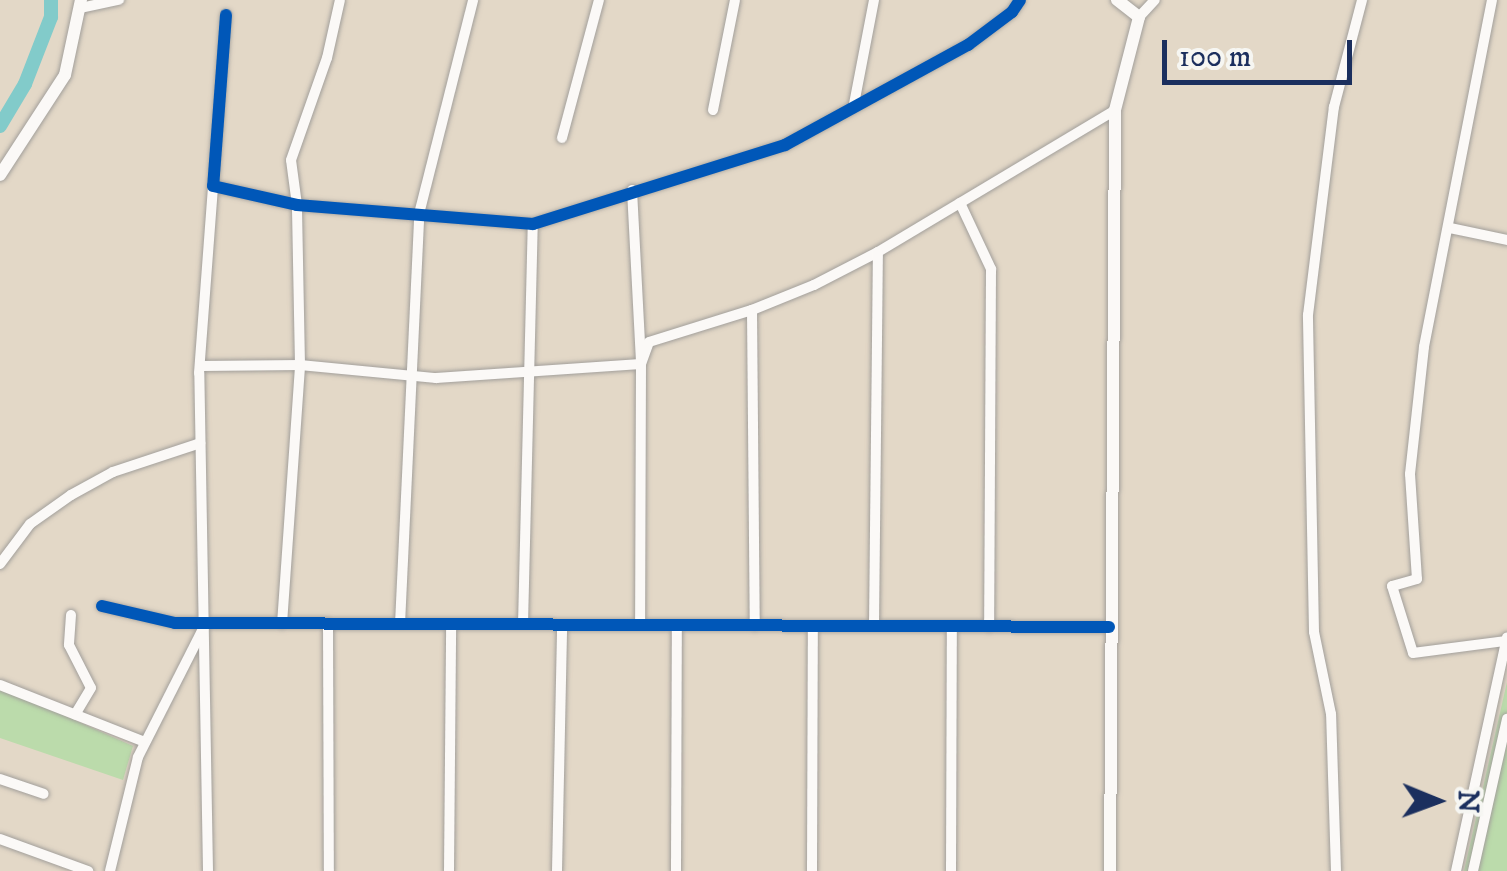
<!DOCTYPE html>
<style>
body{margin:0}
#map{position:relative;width:1507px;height:871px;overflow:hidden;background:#e3d8c7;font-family:"IM FELL DW Pica",serif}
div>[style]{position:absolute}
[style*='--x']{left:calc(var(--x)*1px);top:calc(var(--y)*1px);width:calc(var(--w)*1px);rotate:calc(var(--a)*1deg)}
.green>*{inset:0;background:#bbdbab}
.canal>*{height:14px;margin:-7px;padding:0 7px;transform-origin:7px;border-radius:7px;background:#82cbca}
.roads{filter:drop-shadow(0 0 2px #a29f9b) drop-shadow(0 0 2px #a29f9b)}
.minor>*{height:10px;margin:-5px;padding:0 5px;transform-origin:5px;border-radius:5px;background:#fbf9f7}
.tertiary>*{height:12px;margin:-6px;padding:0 6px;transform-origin:6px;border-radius:6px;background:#fbf9f7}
.cycleway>*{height:12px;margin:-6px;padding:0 6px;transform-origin:6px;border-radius:6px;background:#0057b8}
span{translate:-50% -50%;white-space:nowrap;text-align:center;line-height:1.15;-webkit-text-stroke:10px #f6f6f2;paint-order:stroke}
.north{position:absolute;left:1387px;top:751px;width:100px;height:100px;-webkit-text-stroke:8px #f6f6f2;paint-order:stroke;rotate:91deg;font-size:28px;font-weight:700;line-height:40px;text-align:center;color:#1b2f5e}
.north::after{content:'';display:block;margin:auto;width:35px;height:45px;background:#1b2f5e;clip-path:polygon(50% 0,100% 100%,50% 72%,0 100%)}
.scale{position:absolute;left:1162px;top:40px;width:190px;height:45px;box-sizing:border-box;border:5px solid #1b2f5e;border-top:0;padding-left:12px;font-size:30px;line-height:35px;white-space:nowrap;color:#1b2f5e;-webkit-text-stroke:8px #f6f6f2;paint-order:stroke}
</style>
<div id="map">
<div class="green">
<i style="clip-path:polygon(1507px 682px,1507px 871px,1464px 871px)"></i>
<i style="clip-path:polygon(0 687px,133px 746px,123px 780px,0 738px)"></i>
</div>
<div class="canal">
<i style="--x:0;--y:126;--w:49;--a:-59.2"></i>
<i style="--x:25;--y:84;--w:72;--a:-68.8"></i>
<i style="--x:51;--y:17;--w:17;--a:-90"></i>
</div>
<div class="roads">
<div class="minor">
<i style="--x:1492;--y:0;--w:354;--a:101.1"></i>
<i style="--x:1424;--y:347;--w:128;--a:96.3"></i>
<i style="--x:1410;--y:474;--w:105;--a:86.2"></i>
<i style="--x:1417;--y:579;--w:26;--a:164"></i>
<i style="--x:1392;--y:586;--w:70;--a:72.6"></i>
<i style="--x:1413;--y:653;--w:94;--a:-7.4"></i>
<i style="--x:80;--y:8;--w:40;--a:-12"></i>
<i style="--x:226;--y:15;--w:171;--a:94.3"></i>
<i style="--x:213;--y:186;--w:86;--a:12.7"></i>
<i style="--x:297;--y:205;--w:237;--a:4.6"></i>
<i style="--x:533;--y:224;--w:264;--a:-17.4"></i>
<i style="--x:785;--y:145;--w:209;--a:-28.7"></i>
<i style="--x:968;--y:45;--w:55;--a:-36.9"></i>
<i style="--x:1012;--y:12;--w:14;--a:-56"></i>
<i style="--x:1139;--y:17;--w:23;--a:-47"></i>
<i style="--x:854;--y:104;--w:106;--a:-79.1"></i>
<i style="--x:713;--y:110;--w:112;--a:-78.7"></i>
<i style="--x:562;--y:138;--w:143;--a:-75"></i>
<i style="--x:632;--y:190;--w:174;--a:87"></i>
<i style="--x:641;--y:364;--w:261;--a:90.2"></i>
<i style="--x:960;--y:203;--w:73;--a:64.8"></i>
<i style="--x:991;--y:269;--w:358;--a:90.3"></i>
<i style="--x:1450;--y:228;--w:58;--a:11.9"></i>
<i style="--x:752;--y:310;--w:316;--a:89.5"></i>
<i style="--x:201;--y:366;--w:99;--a:-0.6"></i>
<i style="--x:300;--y:365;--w:137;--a:5.5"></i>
<i style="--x:436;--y:378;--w:205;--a:-3.9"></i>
<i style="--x:641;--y:364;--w:23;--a:-70"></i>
<i style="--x:649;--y:342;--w:108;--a:-17.3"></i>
<i style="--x:752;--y:310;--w:67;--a:-22"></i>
<i style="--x:814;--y:285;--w:72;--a:-27.3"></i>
<i style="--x:878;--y:252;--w:276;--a:-30.9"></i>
<i style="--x:0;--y:564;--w:50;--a:-53.1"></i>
<i style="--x:30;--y:524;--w:50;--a:-35.3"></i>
<i style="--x:71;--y:495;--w:48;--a:-28.7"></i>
<i style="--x:113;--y:472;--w:92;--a:-18.4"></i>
<i style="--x:102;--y:606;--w:75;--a:13.1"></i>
<i style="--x:175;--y:623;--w:34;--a:0"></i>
<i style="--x:209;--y:623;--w:900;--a:0.25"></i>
<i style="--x:71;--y:615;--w:30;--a:94"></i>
<i style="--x:69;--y:645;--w:48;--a:62.9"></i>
<i style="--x:91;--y:688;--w:31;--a:121"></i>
<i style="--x:328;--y:623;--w:248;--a:89.8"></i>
<i style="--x:282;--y:624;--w:260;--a:-86"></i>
<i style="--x:300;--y:365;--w:160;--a:-91.1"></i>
<i style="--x:297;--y:205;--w:45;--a:-97.6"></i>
<i style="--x:291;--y:160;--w:108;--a:-70.6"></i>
<i style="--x:327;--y:58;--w:59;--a:-77.4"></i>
<i style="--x:400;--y:624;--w:410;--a:-87.3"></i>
<i style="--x:419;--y:214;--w:221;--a:-75.8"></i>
<i style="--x:523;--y:624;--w:400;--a:-88.6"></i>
<i style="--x:874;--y:626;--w:374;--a:-89.4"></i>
<i style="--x:0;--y:685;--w:156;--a:21.5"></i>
<i style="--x:0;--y:779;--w:46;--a:18.8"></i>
<i style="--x:0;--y:839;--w:94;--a:20"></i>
<i style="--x:110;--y:871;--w:117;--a:-76.2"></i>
<i style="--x:138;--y:757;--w:144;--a:-63.1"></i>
<i style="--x:208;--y:871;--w:498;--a:-91"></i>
<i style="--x:199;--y:373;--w:188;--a:-85.7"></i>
<i style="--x:449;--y:871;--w:246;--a:-89.5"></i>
<i style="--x:557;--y:871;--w:245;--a:-88.8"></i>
<i style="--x:676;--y:871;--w:246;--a:-89.8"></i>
<i style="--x:812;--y:871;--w:243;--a:-89.8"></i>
<i style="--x:951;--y:871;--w:244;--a:-89.8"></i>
<i style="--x:1336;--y:871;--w:157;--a:-91.8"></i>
<i style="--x:1331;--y:714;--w:84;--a:-101.7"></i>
<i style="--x:1314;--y:632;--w:317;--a:-91.1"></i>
<i style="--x:1308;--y:315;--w:210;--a:-82.9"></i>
<i style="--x:1334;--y:107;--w:111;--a:-75.3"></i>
<i style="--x:1456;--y:871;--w:239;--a:-77.7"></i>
<i style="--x:1473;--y:871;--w:156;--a:-77.4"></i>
</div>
<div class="tertiary">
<i style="--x:0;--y:175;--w:119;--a:-57"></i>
<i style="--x:65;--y:75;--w:77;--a:-78"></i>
<i style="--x:1110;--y:871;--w:761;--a:-89.62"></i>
<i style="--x:1115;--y:110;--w:96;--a:-75.5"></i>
<i style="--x:1139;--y:17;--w:28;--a:-142"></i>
</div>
</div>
<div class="cycleway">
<i style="--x:226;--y:15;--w:171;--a:94.3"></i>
<i style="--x:213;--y:186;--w:86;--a:12.7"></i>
<i style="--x:297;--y:205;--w:237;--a:4.6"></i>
<i style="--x:533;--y:224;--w:264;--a:-17.4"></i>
<i style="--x:785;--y:145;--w:209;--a:-28.7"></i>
<i style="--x:968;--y:45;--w:55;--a:-36.9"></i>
<i style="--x:1012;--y:12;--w:14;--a:-56"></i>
<i style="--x:102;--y:606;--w:75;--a:13.1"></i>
<i style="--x:175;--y:623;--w:34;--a:0"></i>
<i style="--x:209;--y:623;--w:900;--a:0.25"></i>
</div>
<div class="north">N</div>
<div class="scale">100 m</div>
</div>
